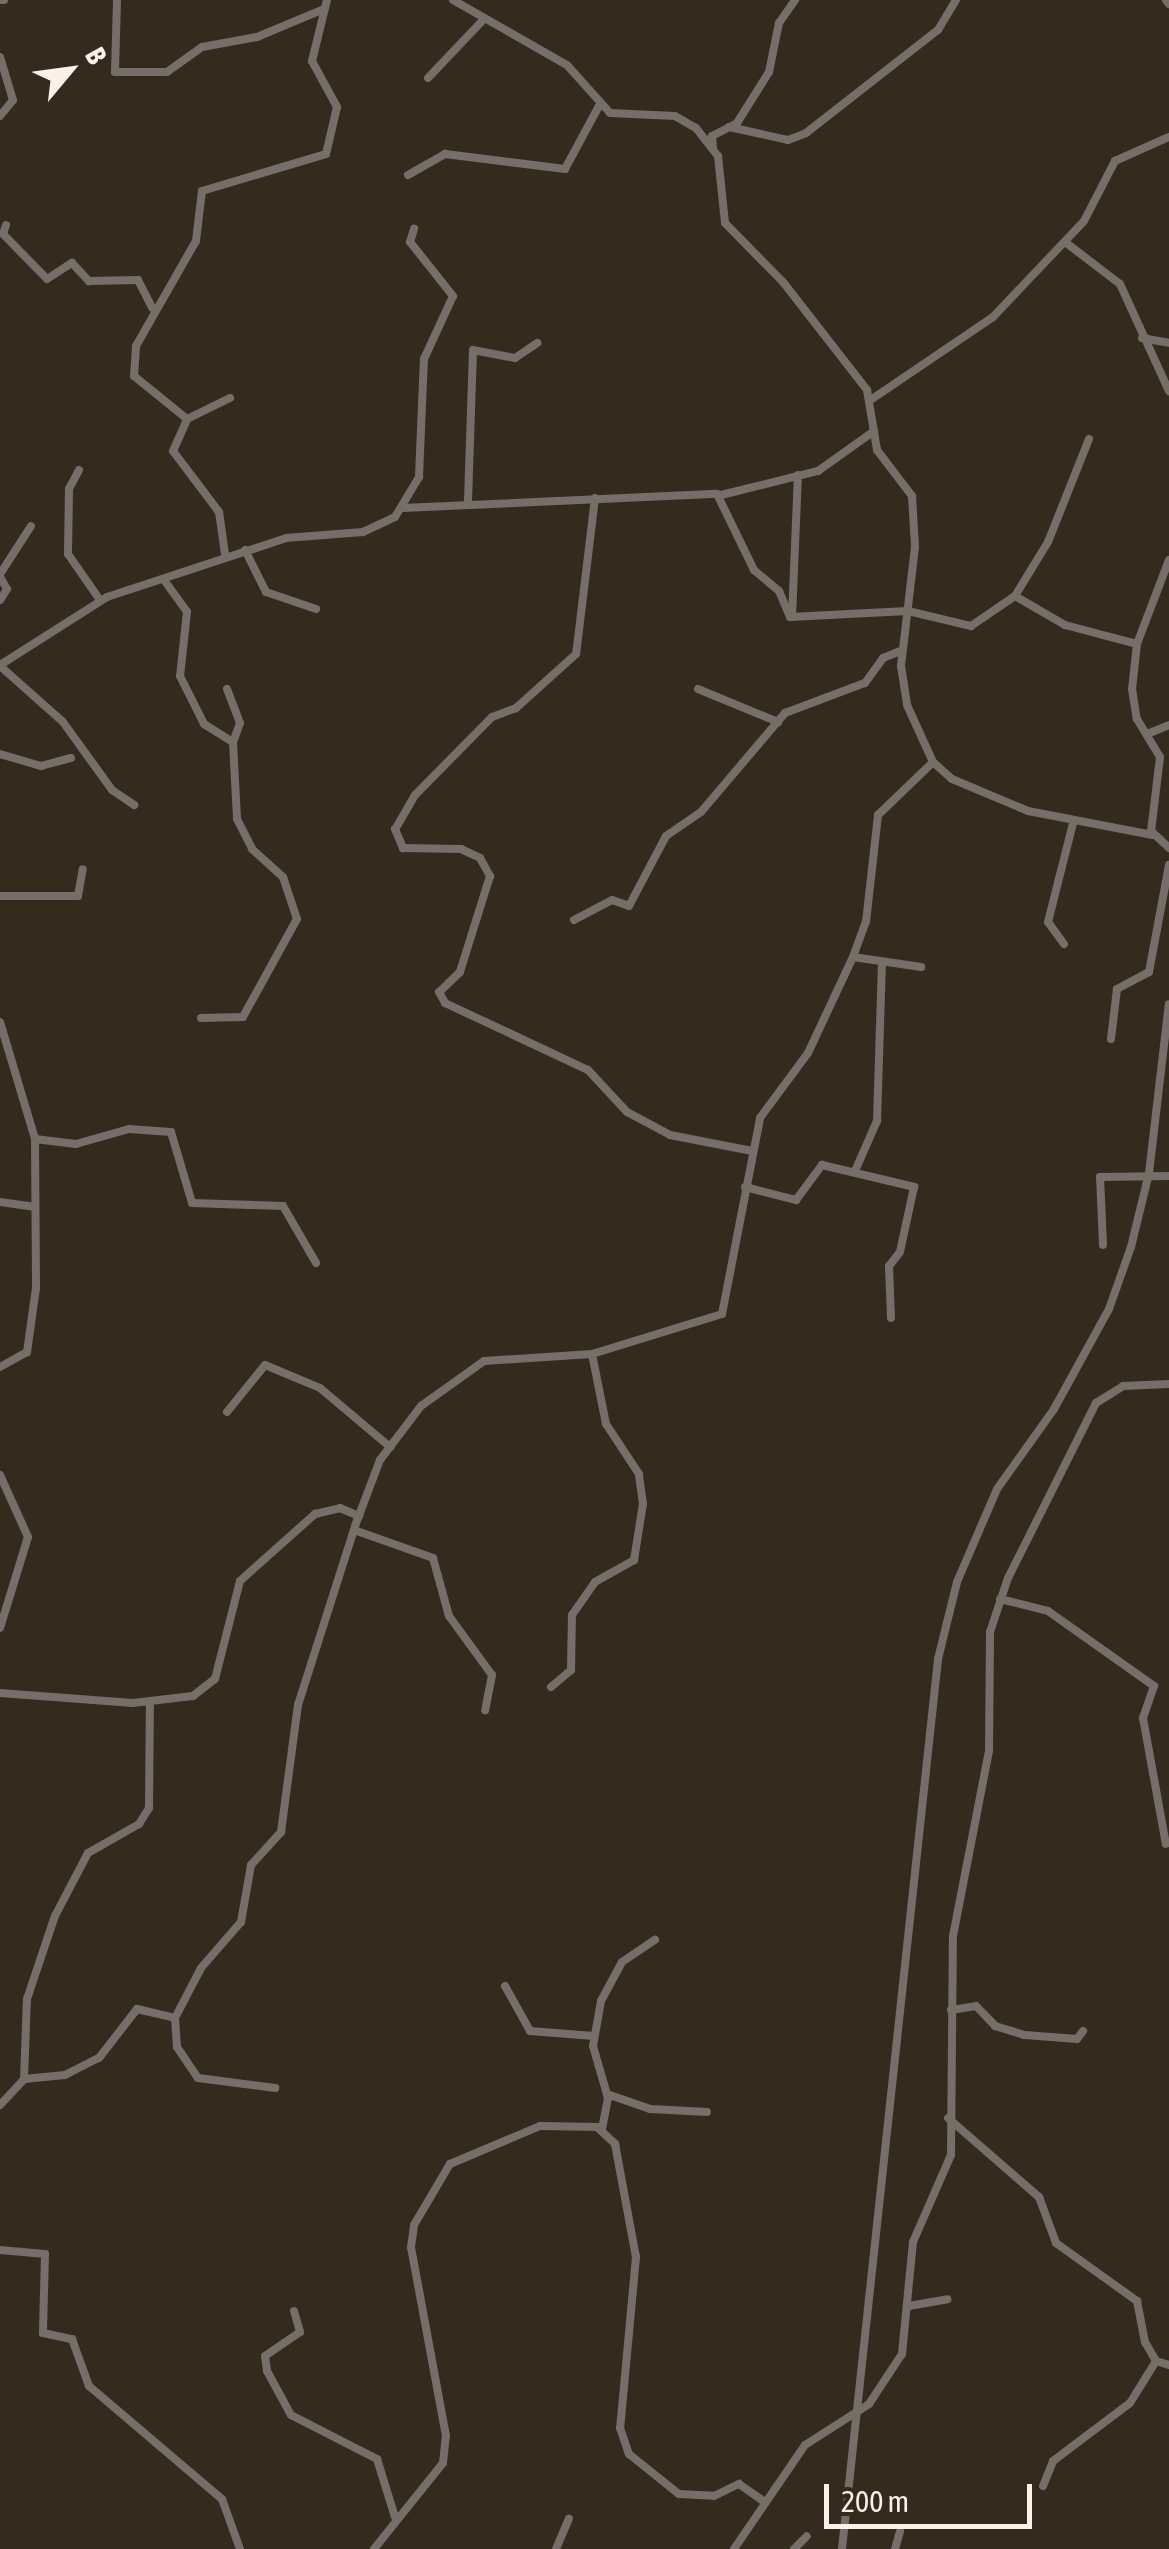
<!DOCTYPE html>
<style>
body{margin:0}
#map{position:relative;width:1169px;height:2549px;overflow:hidden;background:#352a1e;font-family:"Asap Condensed",sans-serif}
div>[style]{position:absolute}
[style*='--x']{left:calc(var(--x)*1px);top:calc(var(--y)*1px);width:calc(var(--w)*1px);rotate:calc(var(--a)*1deg)}
.minor>*{height:8px;margin:-4px;padding:0 4px;transform-origin:4px;border-radius:4px;background:#756e69}
span{translate:-50% -50%;white-space:nowrap;text-align:center;line-height:1.15;-webkit-text-stroke:9px #352a1e;paint-order:stroke}
.north{position:absolute;left:20px;top:20px;width:100px;height:100px;-webkit-text-stroke:8px #352a1e;paint-order:stroke;rotate:61deg;font-size:28px;font-weight:700;line-height:40px;text-align:center;color:#f9f1ea}
.north::after{content:'';display:block;margin:auto;width:35px;height:45px;background:#f9f1ea;clip-path:polygon(50% 0,100% 100%,50% 72%,0 100%)}
.scale{position:absolute;left:824px;top:2484px;width:208px;height:45px;box-sizing:border-box;border:5px solid #f9f1ea;border-top:0;padding-left:12px;font-size:30px;line-height:35px;white-space:nowrap;color:#f9f1ea;-webkit-text-stroke:8px #352a1e;paint-order:stroke}
</style>
<div id="map">
<div class="minor">
<i style="--x:2;--y:0;--w:2;--a:0"></i>
<i style="--x:117;--y:0;--w:72;--a:91.6"></i>
<i style="--x:115;--y:72;--w:52;--a:0"></i>
<i style="--x:167;--y:72;--w:43;--a:-35.5"></i>
<i style="--x:202;--y:47;--w:56;--a:-10.3"></i>
<i style="--x:257;--y:37;--w:73;--a:-22.7"></i>
<i style="--x:453;--y:0;--w:131;--a:29.7"></i>
<i style="--x:567;--y:65;--w:64;--a:48.1"></i>
<i style="--x:610;--y:113;--w:65;--a:2.6"></i>
<i style="--x:675;--y:116;--w:24;--a:30"></i>
<i style="--x:696;--y:128;--w:36;--a:52"></i>
<i style="--x:718;--y:156;--w:67;--a:84"></i>
<i style="--x:725;--y:223;--w:83;--a:45.5"></i>
<i style="--x:783;--y:282;--w:137;--a:52.1"></i>
<i style="--x:867;--y:390;--w:61;--a:80.5"></i>
<i style="--x:877;--y:450;--w:58;--a:52.7"></i>
<i style="--x:912;--y:496;--w:51;--a:86.6"></i>
<i style="--x:915;--y:547;--w:120;--a:96.7"></i>
<i style="--x:901;--y:666;--w:39;--a:81"></i>
<i style="--x:907;--y:705;--w:63;--a:65.5"></i>
<i style="--x:933;--y:762;--w:25;--a:42"></i>
<i style="--x:952;--y:779;--w:82;--a:22.8"></i>
<i style="--x:1028;--y:811;--w:127;--a:10.9"></i>
<i style="--x:1166;--y:0;--w:5;--a:53"></i>
<i style="--x:0;--y:57;--w:45;--a:73.2"></i>
<i style="--x:13;--y:100;--w:21;--a:129"></i>
<i style="--x:428;--y:78;--w:81;--a:-46.5"></i>
<i style="--x:729;--y:127;--w:60;--a:12.4"></i>
<i style="--x:788;--y:140;--w:19;--a:-21"></i>
<i style="--x:806;--y:133;--w:167;--a:-38"></i>
<i style="--x:938;--y:30;--w:35;--a:-59"></i>
<i style="--x:713;--y:148;--w:12;--a:-95"></i>
<i style="--x:712;--y:136;--w:28;--a:-27"></i>
<i style="--x:737;--y:123;--w:60;--a:-57.9"></i>
<i style="--x:769;--y:72;--w:50;--a:-78.5"></i>
<i style="--x:779;--y:23;--w:28;--a:-55"></i>
<i style="--x:408;--y:175;--w:43;--a:-29.6"></i>
<i style="--x:445;--y:154;--w:121;--a:7.1"></i>
<i style="--x:565;--y:169;--w:74;--a:-61.7"></i>
<i style="--x:6;--y:225;--w:9;--a:108"></i>
<i style="--x:3;--y:234;--w:63;--a:45.6"></i>
<i style="--x:47;--y:279;--w:30;--a:-33"></i>
<i style="--x:72;--y:263;--w:25;--a:47"></i>
<i style="--x:89;--y:281;--w:49;--a:-1.2"></i>
<i style="--x:138;--y:280;--w:31;--a:63"></i>
<i style="--x:1065;--y:242;--w:69;--a:37.4"></i>
<i style="--x:1120;--y:284;--w:118;--a:65.4"></i>
<i style="--x:1142;--y:338;--w:27;--a:10"></i>
<i style="--x:872;--y:399;--w:146;--a:-34.1"></i>
<i style="--x:993;--y:317;--w:132;--a:-46.5"></i>
<i style="--x:1084;--y:221;--w:68;--a:-62.7"></i>
<i style="--x:1115;--y:161;--w:59;--a:-24"></i>
<i style="--x:187;--y:419;--w:48;--a:-26"></i>
<i style="--x:79;--y:470;--w:21;--a:118"></i>
<i style="--x:69;--y:489;--w:65;--a:90.9"></i>
<i style="--x:68;--y:554;--w:56;--a:55.2"></i>
<i style="--x:721;--y:495;--w:100;--a:-13.9"></i>
<i style="--x:818;--y:471;--w:69;--a:-35.5"></i>
<i style="--x:595;--y:498;--w:157;--a:96.9"></i>
<i style="--x:576;--y:654;--w:81;--a:138"></i>
<i style="--x:516;--y:708;--w:26;--a:159"></i>
<i style="--x:492;--y:717;--w:110;--a:134.6"></i>
<i style="--x:415;--y:795;--w:39;--a:120"></i>
<i style="--x:395;--y:829;--w:21;--a:67"></i>
<i style="--x:403;--y:848;--w:58;--a:1"></i>
<i style="--x:461;--y:849;--w:21;--a:25"></i>
<i style="--x:480;--y:858;--w:21;--a:61"></i>
<i style="--x:490;--y:876;--w:101;--a:107.4"></i>
<i style="--x:460;--y:972;--w:29;--a:136"></i>
<i style="--x:439;--y:992;--w:13;--a:61"></i>
<i style="--x:445;--y:1003;--w:158;--a:25.1"></i>
<i style="--x:588;--y:1070;--w:57;--a:47.1"></i>
<i style="--x:627;--y:1112;--w:49;--a:28.1"></i>
<i style="--x:670;--y:1135;--w:84;--a:11"></i>
<i style="--x:468;--y:501;--w:151;--a:-88.1"></i>
<i style="--x:473;--y:350;--w:43;--a:10.8"></i>
<i style="--x:515;--y:358;--w:27;--a:-34"></i>
<i style="--x:403;--y:508;--w:314;--a:-2.6"></i>
<i style="--x:717;--y:494;--w:85;--a:64"></i>
<i style="--x:754;--y:570;--w:33;--a:40"></i>
<i style="--x:779;--y:591;--w:28;--a:67"></i>
<i style="--x:790;--y:617;--w:118;--a:-2.9"></i>
<i style="--x:908;--y:611;--w:65;--a:13.4"></i>
<i style="--x:971;--y:626;--w:53;--a:-34.3"></i>
<i style="--x:1015;--y:596;--w:58;--a:30.1"></i>
<i style="--x:1065;--y:625;--w:74;--a:14.8"></i>
<i style="--x:245;--y:550;--w:47;--a:63.4"></i>
<i style="--x:266;--y:592;--w:53;--a:18.8"></i>
<i style="--x:225;--y:554;--w:42;--a:-98.1"></i>
<i style="--x:219;--y:512;--w:76;--a:-127"></i>
<i style="--x:173;--y:451;--w:35;--a:-66"></i>
<i style="--x:187;--y:419;--w:68;--a:-140.9"></i>
<i style="--x:134;--y:376;--w:30;--a:-86"></i>
<i style="--x:136;--y:346;--w:121;--a:-60.3"></i>
<i style="--x:196;--y:241;--w:50;--a:-83.2"></i>
<i style="--x:202;--y:191;--w:129;--a:-16.6"></i>
<i style="--x:326;--y:154;--w:48;--a:-76.8"></i>
<i style="--x:337;--y:107;--w:52;--a:-118.5"></i>
<i style="--x:312;--y:61;--w:63;--a:-76.2"></i>
<i style="--x:1169;--y:560;--w:90;--a:110.9"></i>
<i style="--x:1137;--y:644;--w:45;--a:96.3"></i>
<i style="--x:1132;--y:689;--w:30;--a:81"></i>
<i style="--x:1137;--y:719;--w:44;--a:58.8"></i>
<i style="--x:1160;--y:757;--w:75;--a:96.9"></i>
<i style="--x:1151;--y:831;--w:25;--a:43"></i>
<i style="--x:0;--y:574;--w:57;--a:-57.1"></i>
<i style="--x:0;--y:577;--w:14;--a:60"></i>
<i style="--x:7;--y:589;--w:13;--a:122"></i>
<i style="--x:164;--y:580;--w:39;--a:54"></i>
<i style="--x:187;--y:612;--w:64;--a:96.2"></i>
<i style="--x:180;--y:676;--w:54;--a:63.4"></i>
<i style="--x:204;--y:724;--w:34;--a:32"></i>
<i style="--x:233;--y:742;--w:77;--a:87"></i>
<i style="--x:237;--y:819;--w:34;--a:63"></i>
<i style="--x:252;--y:849;--w:42;--a:42.1"></i>
<i style="--x:283;--y:877;--w:44;--a:71.6"></i>
<i style="--x:297;--y:919;--w:112;--a:118.9"></i>
<i style="--x:243;--y:1017;--w:42;--a:178.6"></i>
<i style="--x:1015;--y:596;--w:63;--a:-58.6"></i>
<i style="--x:1048;--y:542;--w:111;--a:-68.3"></i>
<i style="--x:792;--y:617;--w:142;--a:-87.6"></i>
<i style="--x:0;--y:665;--w:127;--a:-32.4"></i>
<i style="--x:107;--y:597;--w:188;--a:-18.2"></i>
<i style="--x:286;--y:538;--w:77;--a:-4.5"></i>
<i style="--x:363;--y:532;--w:35;--a:-25"></i>
<i style="--x:395;--y:517;--w:47;--a:-59"></i>
<i style="--x:419;--y:477;--w:118;--a:-87.6"></i>
<i style="--x:424;--y:359;--w:69;--a:-65.3"></i>
<i style="--x:453;--y:296;--w:69;--a:-128.5"></i>
<i style="--x:410;--y:242;--w:14;--a:-73"></i>
<i style="--x:0;--y:666;--w:84;--a:41.6"></i>
<i style="--x:63;--y:722;--w:84;--a:54.2"></i>
<i style="--x:112;--y:790;--w:27;--a:34"></i>
<i style="--x:227;--y:689;--w:36;--a:69"></i>
<i style="--x:240;--y:723;--w:20;--a:110"></i>
<i style="--x:698;--y:689;--w:87;--a:22.4"></i>
<i style="--x:1147;--y:734;--w:24;--a:-22"></i>
<i style="--x:0;--y:754;--w:43;--a:16.3"></i>
<i style="--x:41;--y:766;--w:31;--a:-15"></i>
<i style="--x:0;--y:896;--w:78;--a:0"></i>
<i style="--x:78;--y:896;--w:27;--a:-80"></i>
<i style="--x:574;--y:920;--w:43;--a:-27.8"></i>
<i style="--x:612;--y:900;--w:18;--a:19"></i>
<i style="--x:629;--y:906;--w:79;--a:-62.1"></i>
<i style="--x:666;--y:836;--w:42;--a:-34.4"></i>
<i style="--x:701;--y:812;--w:130;--a:-49.7"></i>
<i style="--x:785;--y:713;--w:85;--a:-20.6"></i>
<i style="--x:865;--y:683;--w:31;--a:-54"></i>
<i style="--x:883;--y:658;--w:18;--a:-22"></i>
<i style="--x:1064;--y:944;--w:27;--a:-126"></i>
<i style="--x:1048;--y:922;--w:102;--a:-75.8"></i>
<i style="--x:853;--y:957;--w:69;--a:8.4"></i>
<i style="--x:0;--y:1022;--w:122;--a:73.3"></i>
<i style="--x:35;--y:1139;--w:149;--a:89.6"></i>
<i style="--x:36;--y:1288;--w:65;--a:98"></i>
<i style="--x:27;--y:1352;--w:31;--a:151"></i>
<i style="--x:1111;--y:1039;--w:50;--a:-83.2"></i>
<i style="--x:1117;--y:989;--w:36;--a:-28"></i>
<i style="--x:1149;--y:972;--w:109;--a:-79.4"></i>
<i style="--x:35;--y:1139;--w:41;--a:7"></i>
<i style="--x:76;--y:1144;--w:55;--a:-15.8"></i>
<i style="--x:129;--y:1129;--w:42;--a:4.1"></i>
<i style="--x:171;--y:1132;--w:74;--a:73.5"></i>
<i style="--x:192;--y:1203;--w:91;--a:1.9"></i>
<i style="--x:283;--y:1206;--w:66;--a:59.9"></i>
<i style="--x:855;--y:1171;--w:55;--a:-66.3"></i>
<i style="--x:877;--y:1121;--w:156;--a:-88.2"></i>
<i style="--x:745;--y:1187;--w:53;--a:14.3"></i>
<i style="--x:796;--y:1200;--w:44;--a:-53.4"></i>
<i style="--x:822;--y:1165;--w:95;--a:13.4"></i>
<i style="--x:914;--y:1187;--w:66;--a:102.2"></i>
<i style="--x:900;--y:1252;--w:18;--a:128"></i>
<i style="--x:889;--y:1266;--w:52;--a:87.8"></i>
<i style="--x:0;--y:1202;--w:34;--a:8"></i>
<i style="--x:1103;--y:1245;--w:68;--a:-92.5"></i>
<i style="--x:1100;--y:1177;--w:69;--a:-0.8"></i>
<i style="--x:227;--y:1412;--w:60;--a:-51"></i>
<i style="--x:265;--y:1365;--w:60;--a:22.7"></i>
<i style="--x:320;--y:1388;--w:92;--a:40.1"></i>
<i style="--x:0;--y:1475;--w:68;--a:65.7"></i>
<i style="--x:28;--y:1537;--w:95;--a:107.1"></i>
<i style="--x:354;--y:1530;--w:84;--a:19.5"></i>
<i style="--x:433;--y:1558;--w:60;--a:74.6"></i>
<i style="--x:449;--y:1616;--w:73;--a:53.9"></i>
<i style="--x:492;--y:1675;--w:36;--a:101"></i>
<i style="--x:1000;--y:1599;--w:49;--a:14"></i>
<i style="--x:1048;--y:1611;--w:130;--a:35.3"></i>
<i style="--x:1154;--y:1686;--w:34;--a:109"></i>
<i style="--x:1143;--y:1718;--w:128;--a:79.7"></i>
<i style="--x:551;--y:1687;--w:26;--a:-40"></i>
<i style="--x:571;--y:1670;--w:55;--a:-89"></i>
<i style="--x:572;--y:1615;--w:40;--a:-55.1"></i>
<i style="--x:595;--y:1582;--w:45;--a:-29.4"></i>
<i style="--x:634;--y:1560;--w:57;--a:-80.9"></i>
<i style="--x:643;--y:1504;--w:30;--a:-98"></i>
<i style="--x:639;--y:1474;--w:60;--a:-123.4"></i>
<i style="--x:606;--y:1424;--w:71;--a:-101.3"></i>
<i style="--x:0;--y:1693;--w:133;--a:4.3"></i>
<i style="--x:133;--y:1703;--w:60;--a:-6.7"></i>
<i style="--x:193;--y:1696;--w:28;--a:-38"></i>
<i style="--x:215;--y:1679;--w:101;--a:-75.7"></i>
<i style="--x:240;--y:1581;--w:101;--a:-41.8"></i>
<i style="--x:315;--y:1514;--w:26;--a:-13"></i>
<i style="--x:340;--y:1508;--w:21;--a:23"></i>
<i style="--x:505;--y:1986;--w:51;--a:60.9"></i>
<i style="--x:530;--y:2031;--w:64;--a:4.5"></i>
<i style="--x:951;--y:2010;--w:25;--a:-9"></i>
<i style="--x:976;--y:2006;--w:28;--a:46"></i>
<i style="--x:995;--y:2026;--w:31;--a:17"></i>
<i style="--x:1025;--y:2035;--w:52;--a:4.4"></i>
<i style="--x:1077;--y:2039;--w:10;--a:-53"></i>
<i style="--x:175;--y:2018;--w:29;--a:86"></i>
<i style="--x:177;--y:2047;--w:37;--a:56"></i>
<i style="--x:198;--y:2078;--w:78;--a:7.4"></i>
<i style="--x:24;--y:2079;--w:80;--a:-87.9"></i>
<i style="--x:27;--y:1999;--w:88;--a:-71.4"></i>
<i style="--x:55;--y:1916;--w:71;--a:-62.4"></i>
<i style="--x:88;--y:1853;--w:59;--a:-29.6"></i>
<i style="--x:139;--y:1824;--w:19;--a:-58"></i>
<i style="--x:149;--y:1808;--w:106;--a:-89.5"></i>
<i style="--x:607;--y:2094;--w:46;--a:19.2"></i>
<i style="--x:650;--y:2109;--w:57;--a:3"></i>
<i style="--x:0;--y:2105;--w:35;--a:-47"></i>
<i style="--x:24;--y:2079;--w:41;--a:-5.6"></i>
<i style="--x:65;--y:2075;--w:38;--a:-27"></i>
<i style="--x:99;--y:2058;--w:62;--a:-52.2"></i>
<i style="--x:137;--y:2009;--w:39;--a:13"></i>
<i style="--x:175;--y:2018;--w:56;--a:-62.5"></i>
<i style="--x:201;--y:1968;--w:61;--a:-49"></i>
<i style="--x:241;--y:1922;--w:58;--a:-80"></i>
<i style="--x:251;--y:1865;--w:45;--a:-47.7"></i>
<i style="--x:281;--y:1832;--w:128;--a:-82.4"></i>
<i style="--x:298;--y:1705;--w:188;--a:-72.3"></i>
<i style="--x:355;--y:1526;--w:71;--a:-69.3"></i>
<i style="--x:380;--y:1460;--w:68;--a:-52.8"></i>
<i style="--x:421;--y:1406;--w:77;--a:-35.5"></i>
<i style="--x:484;--y:1361;--w:108;--a:-3.7"></i>
<i style="--x:592;--y:1354;--w:136;--a:-17.1"></i>
<i style="--x:722;--y:1314;--w:200;--a:-79"></i>
<i style="--x:760;--y:1118;--w:81;--a:-53.6"></i>
<i style="--x:808;--y:1053;--w:106;--a:-64.9"></i>
<i style="--x:853;--y:957;--w:37;--a:-70"></i>
<i style="--x:866;--y:922;--w:108;--a:-83.6"></i>
<i style="--x:878;--y:815;--w:76;--a:-43.9"></i>
<i style="--x:948;--y:2118;--w:121;--a:41"></i>
<i style="--x:1039;--y:2197;--w:49;--a:69.7"></i>
<i style="--x:1056;--y:2243;--w:100;--a:35.6"></i>
<i style="--x:1137;--y:2301;--w:42;--a:79"></i>
<i style="--x:1145;--y:2342;--w:22;--a:60"></i>
<i style="--x:1156;--y:2361;--w:14;--a:17"></i>
<i style="--x:602;--y:2129;--w:32;--a:-79"></i>
<i style="--x:608;--y:2098;--w:54;--a:-106.1"></i>
<i style="--x:593;--y:2046;--w:46;--a:-79.9"></i>
<i style="--x:601;--y:2001;--w:44;--a:-61.7"></i>
<i style="--x:622;--y:1962;--w:40;--a:-34"></i>
<i style="--x:0;--y:2250;--w:45;--a:5.1"></i>
<i style="--x:45;--y:2254;--w:79;--a:91.5"></i>
<i style="--x:43;--y:2333;--w:30;--a:12"></i>
<i style="--x:72;--y:2339;--w:50;--a:70.1"></i>
<i style="--x:89;--y:2386;--w:175;--a:40.4"></i>
<i style="--x:222;--y:2499;--w:53;--a:70.2"></i>
<i style="--x:909;--y:2306;--w:39;--a:-10"></i>
<i style="--x:294;--y:2311;--w:22;--a:74"></i>
<i style="--x:300;--y:2332;--w:42;--a:145.6"></i>
<i style="--x:265;--y:2356;--w:15;--a:82"></i>
<i style="--x:267;--y:2371;--w:50;--a:61.4"></i>
<i style="--x:291;--y:2415;--w:97;--a:27.1"></i>
<i style="--x:377;--y:2459;--w:61;--a:72.8"></i>
<i style="--x:1043;--y:2486;--w:27;--a:-68"></i>
<i style="--x:1053;--y:2461;--w:96;--a:-37"></i>
<i style="--x:1130;--y:2403;--w:49;--a:-58.2"></i>
<i style="--x:374;--y:2549;--w:110;--a:-51.3"></i>
<i style="--x:443;--y:2463;--w:27;--a:-84"></i>
<i style="--x:446;--y:2436;--w:192;--a:-100.5"></i>
<i style="--x:411;--y:2247;--w:22;--a:-82"></i>
<i style="--x:414;--y:2225;--w:71;--a:-59.5"></i>
<i style="--x:450;--y:2164;--w:98;--a:-22.9"></i>
<i style="--x:540;--y:2126;--w:57;--a:1"></i>
<i style="--x:597;--y:2127;--w:25;--a:43"></i>
<i style="--x:615;--y:2144;--w:115;--a:79.5"></i>
<i style="--x:636;--y:2257;--w:172;--a:95.3"></i>
<i style="--x:620;--y:2428;--w:28;--a:71"></i>
<i style="--x:629;--y:2454;--w:64;--a:38.7"></i>
<i style="--x:679;--y:2494;--w:35;--a:3"></i>
<i style="--x:714;--y:2496;--w:28;--a:-26"></i>
<i style="--x:739;--y:2484;--w:32;--a:35"></i>
<i style="--x:556;--y:2549;--w:33;--a:-67"></i>
<i style="--x:734;--y:2549;--w:126;--a:-55.7"></i>
<i style="--x:805;--y:2445;--w:76;--a:-32.6"></i>
<i style="--x:869;--y:2404;--w:60;--a:-56.6"></i>
<i style="--x:902;--y:2354;--w:113;--a:-84.4"></i>
<i style="--x:913;--y:2242;--w:95;--a:-66.4"></i>
<i style="--x:951;--y:2155;--w:219;--a:-89.5"></i>
<i style="--x:953;--y:1936;--w:188;--a:-79"></i>
<i style="--x:989;--y:1751;--w:119;--a:-89.5"></i>
<i style="--x:990;--y:1632;--w:57;--a:-71.6"></i>
<i style="--x:1008;--y:1578;--w:196;--a:-63.3"></i>
<i style="--x:1096;--y:1403;--w:32;--a:-32"></i>
<i style="--x:1123;--y:1386;--w:46;--a:-2.5"></i>
<i style="--x:794;--y:2549;--w:18;--a:-45"></i>
<i style="--x:842;--y:2549;--w:895;--a:-83.84"></i>
<i style="--x:938;--y:1659;--w:79;--a:-76.1"></i>
<i style="--x:957;--y:1582;--w:101;--a:-66.7"></i>
<i style="--x:997;--y:1489;--w:98;--a:-54.5"></i>
<i style="--x:1054;--y:1409;--w:114;--a:-61.2"></i>
<i style="--x:1109;--y:1309;--w:66;--a:-70.5"></i>
<i style="--x:1131;--y:1247;--w:76;--a:-76.3"></i>
<i style="--x:1149;--y:1173;--w:170;--a:-83.3"></i>
<i style="--x:895;--y:2549;--w:18;--a:-74"></i>
</div>
<div class="north">B</div>
<div class="scale">200 m</div>
</div>
